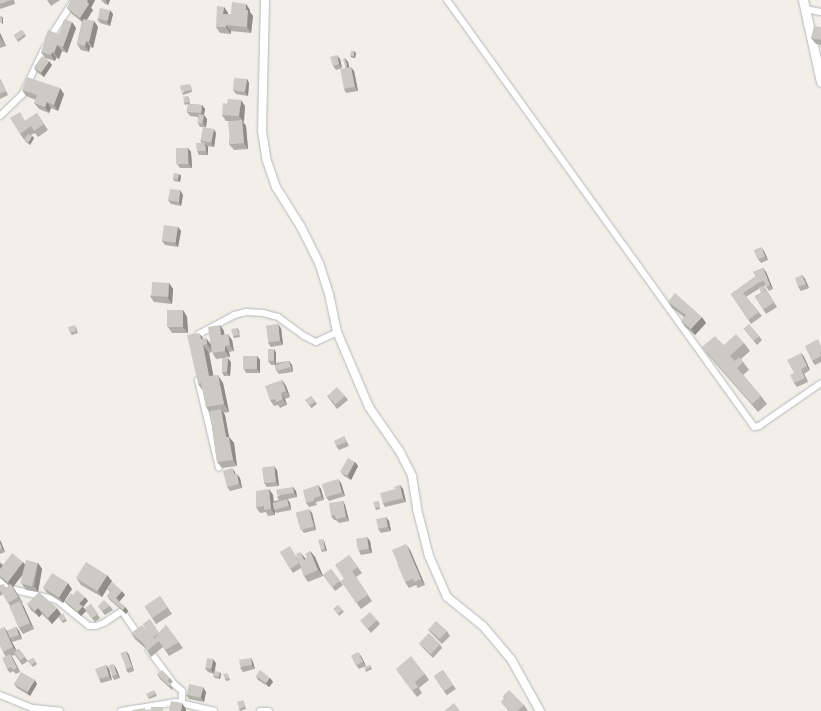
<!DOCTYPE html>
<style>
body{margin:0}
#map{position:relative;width:821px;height:711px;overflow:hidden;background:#f1efe8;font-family:Montserrat,sans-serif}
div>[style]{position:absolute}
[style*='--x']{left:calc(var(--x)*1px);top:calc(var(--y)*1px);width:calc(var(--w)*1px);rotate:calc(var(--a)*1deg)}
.roads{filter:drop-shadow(0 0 1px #b5b8bc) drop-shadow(0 0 1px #b5b8bc)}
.minor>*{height:6px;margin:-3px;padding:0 3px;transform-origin:3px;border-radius:3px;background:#fff}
.tertiary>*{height:8px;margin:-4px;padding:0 4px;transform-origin:4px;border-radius:4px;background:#fff}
.secondary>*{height:9px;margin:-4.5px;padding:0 4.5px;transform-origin:4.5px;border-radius:4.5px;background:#fff}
.wall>*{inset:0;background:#afaea9;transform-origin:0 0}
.shaded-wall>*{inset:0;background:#8f8d8a}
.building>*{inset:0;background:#cccac5;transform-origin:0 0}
span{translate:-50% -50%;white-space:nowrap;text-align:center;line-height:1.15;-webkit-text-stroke:3px #fff;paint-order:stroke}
</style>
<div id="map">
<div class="roads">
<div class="minor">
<i style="--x:447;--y:0;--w:522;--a:54.27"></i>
<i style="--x:752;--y:424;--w:4;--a:56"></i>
<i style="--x:754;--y:427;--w:5;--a:-11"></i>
<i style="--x:759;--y:426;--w:75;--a:-34.7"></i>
<i style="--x:805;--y:9;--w:16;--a:11"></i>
<i style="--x:49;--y:39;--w:46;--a:-57.3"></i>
<i style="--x:0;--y:116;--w:30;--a:-44"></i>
<i style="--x:22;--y:95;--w:53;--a:-64.4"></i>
<i style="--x:194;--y:339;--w:7;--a:-45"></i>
<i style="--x:199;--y:334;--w:40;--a:-28"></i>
<i style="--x:234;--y:315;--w:12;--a:-14"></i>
<i style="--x:246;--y:312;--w:17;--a:3"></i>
<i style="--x:263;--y:313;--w:16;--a:15"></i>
<i style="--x:278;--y:317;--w:32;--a:36"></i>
<i style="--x:304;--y:336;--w:13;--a:27"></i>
<i style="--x:316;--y:342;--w:23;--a:-25"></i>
<i style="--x:198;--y:380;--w:90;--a:76.6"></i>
<i style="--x:0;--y:581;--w:14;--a:36"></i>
<i style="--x:11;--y:589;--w:47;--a:13.4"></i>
<i style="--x:57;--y:600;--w:41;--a:39.1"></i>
<i style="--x:89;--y:626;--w:7;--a:0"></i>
<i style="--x:96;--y:626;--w:9;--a:-21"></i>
<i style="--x:104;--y:623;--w:22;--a:-34"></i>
<i style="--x:122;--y:611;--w:30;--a:56"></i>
<i style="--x:149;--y:650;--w:42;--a:53.7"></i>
<i style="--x:174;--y:684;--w:11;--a:41"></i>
<i style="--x:182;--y:691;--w:12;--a:90"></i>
<i style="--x:0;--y:695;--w:35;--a:22"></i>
<i style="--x:33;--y:708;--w:27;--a:6"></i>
<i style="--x:121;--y:711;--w:56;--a:-9.3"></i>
<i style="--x:176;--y:702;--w:39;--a:13"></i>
<i style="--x:260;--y:711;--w:9;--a:0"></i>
</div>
<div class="tertiary">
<i style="--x:265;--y:0;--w:131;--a:91.3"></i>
<i style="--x:262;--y:131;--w:30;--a:81"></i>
<i style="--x:267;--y:161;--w:28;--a:71"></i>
<i style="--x:276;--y:187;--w:47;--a:58"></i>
<i style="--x:301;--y:227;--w:40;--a:63.4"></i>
<i style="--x:319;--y:263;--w:33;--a:72"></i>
<i style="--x:329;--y:294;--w:39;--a:78"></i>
<i style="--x:337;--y:332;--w:82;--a:66.9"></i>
<i style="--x:369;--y:407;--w:55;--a:55.4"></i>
<i style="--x:400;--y:452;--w:27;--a:63"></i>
<i style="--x:412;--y:476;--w:33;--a:81"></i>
<i style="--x:417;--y:509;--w:49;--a:75.7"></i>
<i style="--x:429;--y:556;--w:45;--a:66.3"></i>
<i style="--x:447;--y:597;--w:46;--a:38.9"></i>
<i style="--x:483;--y:626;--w:43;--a:49.7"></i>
<i style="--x:511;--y:659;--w:60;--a:60.9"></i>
</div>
<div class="secondary">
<i style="--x:803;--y:0;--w:84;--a:77.6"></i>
</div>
</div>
<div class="wall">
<i style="clip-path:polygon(0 0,14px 0,15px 4px,0 9px)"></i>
<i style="clip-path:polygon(47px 0,60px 0,51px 6px)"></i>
<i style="clip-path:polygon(71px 0,95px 0,91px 8px,93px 10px,87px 20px,94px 21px,98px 27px,93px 48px,90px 47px,89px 52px,81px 50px,77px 44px,82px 22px,72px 14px,67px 8px)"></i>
<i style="clip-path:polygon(101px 0,110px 0,108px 5px,105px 4px)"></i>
<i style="clip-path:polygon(246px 4px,250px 10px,250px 12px,253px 16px,251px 33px,231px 31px,231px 34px,220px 33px,216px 27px,224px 7px,228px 13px,228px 14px,231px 14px)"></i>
<i style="clip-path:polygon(113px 14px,110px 26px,100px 23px,97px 19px)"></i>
<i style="clip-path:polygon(72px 22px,76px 28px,67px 53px,62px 51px,59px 59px,56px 58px,55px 61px,45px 58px,41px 52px,59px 34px)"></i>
<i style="clip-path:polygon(821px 27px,821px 45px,816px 44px,811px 38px)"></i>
<i style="clip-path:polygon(22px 30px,26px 36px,18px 42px,14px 35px)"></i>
<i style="clip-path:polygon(0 33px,6px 46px,0 48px)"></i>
<i style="clip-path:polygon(356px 53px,355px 58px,352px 58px,350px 56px)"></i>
<i style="clip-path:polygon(345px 58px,348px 62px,349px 67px,354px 71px,358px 91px,346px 93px,344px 89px,346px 68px,345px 66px)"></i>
<i style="clip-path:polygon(340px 59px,342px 68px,336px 70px,333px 66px)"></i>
<i style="clip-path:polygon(49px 61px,52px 65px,44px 77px,37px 72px,34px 68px)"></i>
<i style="clip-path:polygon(0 79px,1px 80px,8px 95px,0 99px)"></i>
<i style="clip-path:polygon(247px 79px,249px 83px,248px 96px,236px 94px,233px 90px)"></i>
<i style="clip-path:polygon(191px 86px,192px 92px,183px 95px,182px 93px)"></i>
<i style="clip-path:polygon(22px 90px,64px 94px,58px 111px,51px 108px,49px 113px,39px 109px,34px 103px,36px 100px,26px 96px)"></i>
<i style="clip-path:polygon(188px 96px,189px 98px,190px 104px,202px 105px,205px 109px,204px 115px,207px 119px,206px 127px,200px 127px,198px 123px,198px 117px,190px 116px,187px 112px,188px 104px,185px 105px,184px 103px)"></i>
<i style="clip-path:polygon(245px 106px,243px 122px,246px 126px,248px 149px,234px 150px,229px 144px,232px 121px,226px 121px,222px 115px)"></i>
<i style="clip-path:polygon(37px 113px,48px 130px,38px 137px,35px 133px,31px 135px,34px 138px,30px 145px,26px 142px,20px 134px,25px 121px)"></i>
<i style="clip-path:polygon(216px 133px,214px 147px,207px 146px,208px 147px,208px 155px,199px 155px,197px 151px,202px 143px,200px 141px)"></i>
<i style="clip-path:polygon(188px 148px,191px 152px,192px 168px,180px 168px,177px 164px)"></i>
<i style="clip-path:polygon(179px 174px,181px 176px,180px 182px,174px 181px,173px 179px)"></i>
<i style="clip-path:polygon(183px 195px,181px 206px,171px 204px,168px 200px)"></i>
<i style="clip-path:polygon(178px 227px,181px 231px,178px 247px,165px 245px,162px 241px)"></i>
<i style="clip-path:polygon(764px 251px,768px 260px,761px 263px,758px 259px)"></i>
<i style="clip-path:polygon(763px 268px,766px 272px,773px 289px,769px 291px,765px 285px,762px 287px,764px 286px,777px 307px,766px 314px,755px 296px,761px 293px,760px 288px,746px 297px,762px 316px,751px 324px,731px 294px,756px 276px,753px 272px)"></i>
<i style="clip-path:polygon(802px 275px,805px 279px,809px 288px,801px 291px,798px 287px)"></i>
<i style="clip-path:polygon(169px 283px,173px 289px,172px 304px,154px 302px,150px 296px)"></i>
<i style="clip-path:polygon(668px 302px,706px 323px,695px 335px,685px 327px,681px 321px,684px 317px,672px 308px)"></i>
<i style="clip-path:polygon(183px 310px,187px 317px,188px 333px,172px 333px,168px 327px)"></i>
<i style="clip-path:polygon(220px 325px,224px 331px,224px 335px,232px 340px,234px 351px,229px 352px,230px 357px,223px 358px,231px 362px,230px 376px,224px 376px,222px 372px,222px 358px,216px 359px,212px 352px,209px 353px,213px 376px,223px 383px,229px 412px,223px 413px,225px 415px,229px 437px,234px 443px,237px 466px,222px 468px,217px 462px,210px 413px,206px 407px,203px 391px,198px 384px,203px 339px,210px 344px)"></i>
<i style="clip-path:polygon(76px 327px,78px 333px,72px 335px,70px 333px)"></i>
<i style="clip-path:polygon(237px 328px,239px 330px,240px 337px,234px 338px,233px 336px)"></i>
<i style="clip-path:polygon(281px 328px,283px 345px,271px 347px,268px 343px)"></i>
<i style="clip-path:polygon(744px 329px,759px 336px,762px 340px,757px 345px)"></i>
<i style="clip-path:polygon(744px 343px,750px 351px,741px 359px,749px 370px,743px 375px,761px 396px,767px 404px,758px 412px,708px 355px,702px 347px)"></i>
<i style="clip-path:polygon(821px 345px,821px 362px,815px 365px,812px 361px)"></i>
<i style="clip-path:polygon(274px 349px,276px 353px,276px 363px,289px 361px,292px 365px,293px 372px,279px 374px,276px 370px,275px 365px,271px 365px,268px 361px)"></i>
<i style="clip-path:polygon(801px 353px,804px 357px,810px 370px,804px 374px,808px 382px,797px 387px,794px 383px,794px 373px)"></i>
<i style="clip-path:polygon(257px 356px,260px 360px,260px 373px,246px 373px,244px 369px)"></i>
<i style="clip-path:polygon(282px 380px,286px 386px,290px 397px,285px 399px,287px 405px,280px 408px,278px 405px,274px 406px,270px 400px)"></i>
<i style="left:311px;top:396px;width:10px;height:7px;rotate:53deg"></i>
<i style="clip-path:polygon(327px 396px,345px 396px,348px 400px,337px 409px)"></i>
<i style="clip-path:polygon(344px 436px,349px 446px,339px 450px,336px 446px)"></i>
<i style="clip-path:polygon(355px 462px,358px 466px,351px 480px,344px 476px,341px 472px)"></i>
<i style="clip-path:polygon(277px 470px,279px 486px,267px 487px,264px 483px)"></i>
<i style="clip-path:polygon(235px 472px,235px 474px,240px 478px,242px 488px,230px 491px,227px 487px)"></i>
<i style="clip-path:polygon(341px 483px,345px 496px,329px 501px,326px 497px)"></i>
<i style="clip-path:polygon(318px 485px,321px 489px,324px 500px,316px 502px,317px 505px,309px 507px,306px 503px)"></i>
<i style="clip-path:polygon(400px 485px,403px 489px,406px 502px,385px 507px,383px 503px,395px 489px)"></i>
<i style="clip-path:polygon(293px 487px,296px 491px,297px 497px,288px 499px,290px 503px,291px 510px,276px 513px,275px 511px,275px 515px,268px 516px,266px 512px,260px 513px,256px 507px,269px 489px,273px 495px,274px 501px,279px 500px,277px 497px)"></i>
<i style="clip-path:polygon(343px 501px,345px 505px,349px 521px,339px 523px,336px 520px,334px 520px,331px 516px)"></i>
<i style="clip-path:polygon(378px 501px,379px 503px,380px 509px,376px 510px,375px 508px)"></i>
<i style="clip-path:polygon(312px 513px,316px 530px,304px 533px,301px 529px)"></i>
<i style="clip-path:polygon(386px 517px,389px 521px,391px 531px,381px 533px,378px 529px)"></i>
<i style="clip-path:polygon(367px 537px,370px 541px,372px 553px,361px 555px,359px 551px)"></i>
<i style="clip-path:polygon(0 540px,1px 542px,5px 552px,0 554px)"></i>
<i style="clip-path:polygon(324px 541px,327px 551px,322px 552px,321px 550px)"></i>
<i style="clip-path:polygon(410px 550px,425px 585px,418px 588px,416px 585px,409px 588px,405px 582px)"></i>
<i style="clip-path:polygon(310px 551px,315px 557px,323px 576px,308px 582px,304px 576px,301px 568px,293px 573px,280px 552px,297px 557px,305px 558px,305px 559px,307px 558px)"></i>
<i style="clip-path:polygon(349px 555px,362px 573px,356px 577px,372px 601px,361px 609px,341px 581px,344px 579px)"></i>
<i style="clip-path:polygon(0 562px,3px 565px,38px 563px,42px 569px,38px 592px,26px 590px,22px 584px,23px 573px,13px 587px,23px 603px,22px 603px,24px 607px,34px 629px,23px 634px,19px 628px,10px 606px,3px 594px,0 596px,0 586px,3px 584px,6px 588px,9px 586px,0 578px)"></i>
<i style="left:331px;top:569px;width:20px;height:10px;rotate:53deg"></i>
<i style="clip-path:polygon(77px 579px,112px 581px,108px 587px,125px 595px,119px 602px,125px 607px,128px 611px,126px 614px,110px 600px,107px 596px,110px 592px,107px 588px,102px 597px,81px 585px)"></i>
<i style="clip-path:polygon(43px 587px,72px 589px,63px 603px,47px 593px)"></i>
<i style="clip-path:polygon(160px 596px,172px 614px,156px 624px,152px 618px)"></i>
<i style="clip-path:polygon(65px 601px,88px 601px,83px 607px,85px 609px,91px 604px,100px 618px,95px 622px,86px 611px,81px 616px,68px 605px)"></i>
<i style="clip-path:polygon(27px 604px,61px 614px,59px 616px,63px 614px,67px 621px,63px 623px,58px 617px,52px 624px,42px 614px,39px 617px,31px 610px)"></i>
<i style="left:338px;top:605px;width:9px;height:6px;rotate:49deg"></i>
<i style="clip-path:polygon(98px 606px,110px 606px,113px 610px,105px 615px)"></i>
<i style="clip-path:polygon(377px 620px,380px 624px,371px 633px,364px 625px,361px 621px)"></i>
<i style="clip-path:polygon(166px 625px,183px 648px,169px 656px,163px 647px,151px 657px,146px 649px,135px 639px,131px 633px,151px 636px,159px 633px)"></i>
<i style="clip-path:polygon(4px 627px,7px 631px,16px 627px,19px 631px,22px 639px,12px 642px,16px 651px,19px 649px,28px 661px,22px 665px,15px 655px,11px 656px,20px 672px,16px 674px,13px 671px,10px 673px,7px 669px,6px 657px,3px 652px)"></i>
<i style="clip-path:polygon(428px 629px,447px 631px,450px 636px,442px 644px,431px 633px)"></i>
<i style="clip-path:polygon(419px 643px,440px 644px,442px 648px,433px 658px,422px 647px)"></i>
<i style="clip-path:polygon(126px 651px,129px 655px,134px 671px,128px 673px,126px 669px)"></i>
<i style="clip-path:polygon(361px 656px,366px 666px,359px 669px,356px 665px)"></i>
<i style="clip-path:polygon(33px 658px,37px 664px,33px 667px,28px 661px)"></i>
<i style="clip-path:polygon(251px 658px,253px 662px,255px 669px,243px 672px,240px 668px)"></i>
<i style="clip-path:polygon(216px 663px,215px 671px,221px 674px,220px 679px,215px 678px,213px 676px,214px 674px,208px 672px,205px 668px)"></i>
<i style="clip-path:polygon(106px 665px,109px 669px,112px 680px,101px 683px,99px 679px)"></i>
<i style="clip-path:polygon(370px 665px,372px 669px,366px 672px,365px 670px)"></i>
<i style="clip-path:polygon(116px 668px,120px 678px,114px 680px,112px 676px)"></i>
<i style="clip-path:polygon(396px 669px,425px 674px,429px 680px,419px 688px,422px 693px,417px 697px)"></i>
<i style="left:443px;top:670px;width:23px;height:11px;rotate:56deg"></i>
<i style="clip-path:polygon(157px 674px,170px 678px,173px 682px,170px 684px,173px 688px,172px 690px,160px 679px)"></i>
<i style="clip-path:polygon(228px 675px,230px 680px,226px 681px,225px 679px)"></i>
<i style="clip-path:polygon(256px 676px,270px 678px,273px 682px,269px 687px,258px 680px)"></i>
<i style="clip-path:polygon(14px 684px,37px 684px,30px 696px,17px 688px)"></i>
<i style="clip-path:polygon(155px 692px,157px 696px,149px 699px,148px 697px)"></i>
<i style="clip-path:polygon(206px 692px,204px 702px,189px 699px,186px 695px)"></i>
<i style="clip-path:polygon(503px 696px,524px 705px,528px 711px,509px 711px,501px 702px,504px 699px)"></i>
<i style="clip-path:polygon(243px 700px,244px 702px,246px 709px,240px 711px,239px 709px)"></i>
</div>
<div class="shaded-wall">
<i style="clip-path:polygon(88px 0,95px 0,91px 8px,93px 10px,84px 24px,80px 18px)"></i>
<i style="clip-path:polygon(106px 0,110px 0,108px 5px,106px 1px)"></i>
<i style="clip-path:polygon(246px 4px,250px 10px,250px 12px,253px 16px,251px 33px,247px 27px,246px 10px)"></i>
<i style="clip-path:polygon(224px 7px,228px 13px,227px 20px,223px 14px)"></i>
<i style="clip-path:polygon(110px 10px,113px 14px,110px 26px,107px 22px)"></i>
<i style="clip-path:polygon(1px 16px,3px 18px,3px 25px,2px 23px)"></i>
<i style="clip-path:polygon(94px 21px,98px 27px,93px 48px,89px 42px)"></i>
<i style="clip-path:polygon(72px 22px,76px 28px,67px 53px,63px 47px)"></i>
<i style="clip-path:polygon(226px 25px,231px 31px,231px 34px,226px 27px)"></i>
<i style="clip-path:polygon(0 33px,6px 46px,2px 40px,0 36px)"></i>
<i style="clip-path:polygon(86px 41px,90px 47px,89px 52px,85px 46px)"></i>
<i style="clip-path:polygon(57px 45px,62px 51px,59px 59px,54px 53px)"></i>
<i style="clip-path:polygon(354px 51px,356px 53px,355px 58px,354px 56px)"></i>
<i style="clip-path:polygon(52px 52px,56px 58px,55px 61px,51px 55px)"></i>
<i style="clip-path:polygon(337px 55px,340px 59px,342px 68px,339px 64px)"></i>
<i style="clip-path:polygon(345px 58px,348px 62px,350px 70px,347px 66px)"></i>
<i style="clip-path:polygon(49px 61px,52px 65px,44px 77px,41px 73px)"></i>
<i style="clip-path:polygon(351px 67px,354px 71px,358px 91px,355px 87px)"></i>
<i style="clip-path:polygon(247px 79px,249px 83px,248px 96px,245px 92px)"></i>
<i style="clip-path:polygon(60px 88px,64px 94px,58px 111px,54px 105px)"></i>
<i style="clip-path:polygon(241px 100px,245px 106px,244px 122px,239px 116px)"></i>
<i style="clip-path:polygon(47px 102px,51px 108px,49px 113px,45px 107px)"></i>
<i style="clip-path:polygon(202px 105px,205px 109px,203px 118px,201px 114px)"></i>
<i style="clip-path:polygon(204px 115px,207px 119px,206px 127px,203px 123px)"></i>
<i style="clip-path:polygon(242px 120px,246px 126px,248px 149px,244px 143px)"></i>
<i style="clip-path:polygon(214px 129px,216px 133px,214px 147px,211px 143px)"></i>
<i style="clip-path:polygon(32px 136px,34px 138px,30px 145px,29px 142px)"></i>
<i style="clip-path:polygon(205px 143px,208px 147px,208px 155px,206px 151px)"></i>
<i style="clip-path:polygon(188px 148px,191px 152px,192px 168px,189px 164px)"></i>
<i style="clip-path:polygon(179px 174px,181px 176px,180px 182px,178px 180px)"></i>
<i style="clip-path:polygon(180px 190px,183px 195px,181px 206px,179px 202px)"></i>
<i style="clip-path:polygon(178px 227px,181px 231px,178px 247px,175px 243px)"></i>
<i style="clip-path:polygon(761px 247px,764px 251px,768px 260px,765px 256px)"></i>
<i style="clip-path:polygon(763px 268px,766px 272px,773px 289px,770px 285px)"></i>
<i style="clip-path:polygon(802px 275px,805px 279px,809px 288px,806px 284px)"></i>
<i style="clip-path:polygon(169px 283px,173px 289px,172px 304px,168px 298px)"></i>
<i style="clip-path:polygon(183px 310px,187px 317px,188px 333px,183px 327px)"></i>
<i style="clip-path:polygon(702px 317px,706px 323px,695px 335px,691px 329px)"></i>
<i style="clip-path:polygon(278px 324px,281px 328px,283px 345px,280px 341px)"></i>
<i style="clip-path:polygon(220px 325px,224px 331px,225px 341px,221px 335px)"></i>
<i style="clip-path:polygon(199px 333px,205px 341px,201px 339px)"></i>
<i style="clip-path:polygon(228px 334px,232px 340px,234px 351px,230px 345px)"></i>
<i style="clip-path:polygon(206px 338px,212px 346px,213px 352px,207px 344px)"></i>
<i style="clip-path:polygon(203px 345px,209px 353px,215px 384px,209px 376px)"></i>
<i style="clip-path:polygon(225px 346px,229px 352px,230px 357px,225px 351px)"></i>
<i style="clip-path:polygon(274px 349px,276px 353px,276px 365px,274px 361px)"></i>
<i style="clip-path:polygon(801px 353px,804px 357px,810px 370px,807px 366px)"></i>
<i style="clip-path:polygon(257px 356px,260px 360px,260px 373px,257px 369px)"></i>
<i style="clip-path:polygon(228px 358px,231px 362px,230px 376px,227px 372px)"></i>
<i style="clip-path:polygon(289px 361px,292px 365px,293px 372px,291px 367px)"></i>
<i style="clip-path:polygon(801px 369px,804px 374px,808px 382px,805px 378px)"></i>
<i style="clip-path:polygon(218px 375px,223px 383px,229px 412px,224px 404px)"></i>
<i style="clip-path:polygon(282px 380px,286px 386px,290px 397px,286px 391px)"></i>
<i style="clip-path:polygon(281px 393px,285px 399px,287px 405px,283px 399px)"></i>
<i style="clip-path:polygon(221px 409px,225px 415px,229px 437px,234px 443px,237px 466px,233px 460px,226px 437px)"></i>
<i style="clip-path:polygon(355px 462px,358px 466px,351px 480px,348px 476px)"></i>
<i style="clip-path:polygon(274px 466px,277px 470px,279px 486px,276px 482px)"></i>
<i style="clip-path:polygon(232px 468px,235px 472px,236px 478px,234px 474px)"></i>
<i style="clip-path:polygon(237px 474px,240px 478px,242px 488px,239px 484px)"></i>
<i style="clip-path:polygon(338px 479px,341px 483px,345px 496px,342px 492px)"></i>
<i style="clip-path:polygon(318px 485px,321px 489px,324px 500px,321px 496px)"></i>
<i style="clip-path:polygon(400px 485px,403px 489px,406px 502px,403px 498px)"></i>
<i style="clip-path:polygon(293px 487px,296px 491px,297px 497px,294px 493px)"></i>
<i style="clip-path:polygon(269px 489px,273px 495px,274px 508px,273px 509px,275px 511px,275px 515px,271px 509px)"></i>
<i style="clip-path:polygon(287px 499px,290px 503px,291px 510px,289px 506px)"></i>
<i style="clip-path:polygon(343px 501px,345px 505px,349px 521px,346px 517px)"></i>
<i style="clip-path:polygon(309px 509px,312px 513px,316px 530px,314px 526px)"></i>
<i style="clip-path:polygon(386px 517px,389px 521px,391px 531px,388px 527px)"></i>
<i style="clip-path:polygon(367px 537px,370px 541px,372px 553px,369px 549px)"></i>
<i style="clip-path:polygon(323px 539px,324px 541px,327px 551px,325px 549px)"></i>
<i style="clip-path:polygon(0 540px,1px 542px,5px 552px,2px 548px,0 543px)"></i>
<i style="clip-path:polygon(406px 544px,410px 550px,425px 585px,421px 579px)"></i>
<i style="clip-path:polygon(310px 551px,315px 557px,323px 576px,318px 570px)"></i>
<i style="clip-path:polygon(300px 552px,305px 558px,308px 566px,304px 560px)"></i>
<i style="clip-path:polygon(23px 562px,28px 568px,13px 587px,23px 603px,8px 582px)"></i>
<i style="clip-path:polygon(38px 563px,42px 569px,38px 592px,34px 586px)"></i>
<i style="clip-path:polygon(2px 564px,4px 568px,0 572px,0 565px)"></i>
<i style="clip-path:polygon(107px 575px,112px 581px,102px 597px,98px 591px)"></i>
<i style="clip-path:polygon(68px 583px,72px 589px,63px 603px,59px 597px)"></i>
<i style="clip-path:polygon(122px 591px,125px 595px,119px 602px,116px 598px)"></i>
<i style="clip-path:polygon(85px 597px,88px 601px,83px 607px,86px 611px,81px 616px,78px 612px,79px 604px)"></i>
<i style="clip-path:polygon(20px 601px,24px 607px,34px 629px,30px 623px)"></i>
<i style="clip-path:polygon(125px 607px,128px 611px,126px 614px,123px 610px)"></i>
<i style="clip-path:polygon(38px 608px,42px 614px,39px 617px,35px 611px)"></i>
<i style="clip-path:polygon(57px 608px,61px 614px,52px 624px,48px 618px)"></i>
<i style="clip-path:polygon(4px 627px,8px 633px,10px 638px,12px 642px,18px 653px,13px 647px)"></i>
<i style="clip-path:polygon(16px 627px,19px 631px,22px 639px,19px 635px)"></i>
<i style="clip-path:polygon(126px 651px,129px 655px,134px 671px,132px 667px)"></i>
<i style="clip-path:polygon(358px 652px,361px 656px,366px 666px,363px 662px)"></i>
<i style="clip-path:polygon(10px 654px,13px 658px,20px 672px,17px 668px)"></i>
<i style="clip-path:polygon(251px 658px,253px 662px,255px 669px,252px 665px)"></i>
<i style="clip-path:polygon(213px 659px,216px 663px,214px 674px,211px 670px)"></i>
<i style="clip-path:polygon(113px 664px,116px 668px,120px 678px,117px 674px)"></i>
<i style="clip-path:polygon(106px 665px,109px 669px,112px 680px,109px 676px)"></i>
<i style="clip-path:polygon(220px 672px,221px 674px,220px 679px,219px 677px)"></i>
<i style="clip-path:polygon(270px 678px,273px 682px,269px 687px,266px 683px)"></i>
<i style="clip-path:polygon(35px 680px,37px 684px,30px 696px,27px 692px)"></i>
<i style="clip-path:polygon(203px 687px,206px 692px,204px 702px,201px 698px)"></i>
<i style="clip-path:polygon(182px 703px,186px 709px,186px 711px,181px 711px)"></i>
</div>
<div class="building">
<i style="clip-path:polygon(0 0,11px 0,0 4px)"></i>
<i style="clip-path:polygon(71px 0,88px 0,87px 2px,89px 4px,80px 18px,67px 8px)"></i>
<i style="clip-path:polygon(232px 2px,246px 4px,246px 10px,248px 10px,247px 27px,226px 25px,226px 27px,216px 27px,217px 6px,224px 7px,223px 14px,231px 14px)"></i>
<i style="left:100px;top:8px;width:10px;height:11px;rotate:11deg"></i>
<i style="clip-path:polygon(0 16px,1px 16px,2px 23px,0 23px)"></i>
<i style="clip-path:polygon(64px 19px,72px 22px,63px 47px,57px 45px,54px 53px,52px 52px,51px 55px,41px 52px,48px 30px,59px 34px)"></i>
<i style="clip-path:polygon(83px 19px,94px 21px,89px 42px,86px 41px,85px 46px,77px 44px)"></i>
<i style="clip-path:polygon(814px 26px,821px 27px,821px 40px,811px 38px)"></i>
<i style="clip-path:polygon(22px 30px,25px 34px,17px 40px,14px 35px)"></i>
<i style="clip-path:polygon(351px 51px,354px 51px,354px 56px,350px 56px)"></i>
<i style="clip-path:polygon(337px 55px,339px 64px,333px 66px,330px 57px)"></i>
<i style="left:42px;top:56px;width:9px;height:14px;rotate:36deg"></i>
<i style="clip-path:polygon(345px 58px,347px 66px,345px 66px,343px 59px)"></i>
<i style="left:351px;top:67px;width:20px;height:11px;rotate:79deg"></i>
<i style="clip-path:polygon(27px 77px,60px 88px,54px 105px,47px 102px,45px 107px,34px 103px,37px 95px,22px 90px)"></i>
<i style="clip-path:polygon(234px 78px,247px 79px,245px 92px,233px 90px)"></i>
<i style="clip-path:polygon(0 79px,6px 91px,0 94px)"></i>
<i style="left:190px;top:84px;width:6px;height:10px;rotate:81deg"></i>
<i style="left:188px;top:96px;width:6px;height:5px;rotate:81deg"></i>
<i style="clip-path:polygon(228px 99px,241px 100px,239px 116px,222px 115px,223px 103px,227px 104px)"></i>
<i style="left:188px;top:104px;width:14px;height:8px;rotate:4deg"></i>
<i style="clip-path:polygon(20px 112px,25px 121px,37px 113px,44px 124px,34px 131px,31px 126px,20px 134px,10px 118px)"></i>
<i style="left:199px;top:114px;width:5px;height:9px;rotate:11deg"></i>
<i style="left:242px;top:120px;width:23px;height:14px;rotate:85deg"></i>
<i style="left:203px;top:127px;width:11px;height:14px;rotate:10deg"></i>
<i style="clip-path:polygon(28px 134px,32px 136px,29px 142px,24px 140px)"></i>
<i style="clip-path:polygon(196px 143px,205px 143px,206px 151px,197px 151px)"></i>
<i style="left:176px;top:148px;width:12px;height:16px"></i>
<i style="left:174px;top:173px;width:5px;height:6px;rotate:11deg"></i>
<i style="clip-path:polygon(170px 189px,180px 190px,179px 202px,168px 200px)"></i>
<i style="left:164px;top:225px;width:14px;height:16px;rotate:8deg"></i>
<i style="left:761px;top:247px;width:10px;height:8px;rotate:66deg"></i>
<i style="clip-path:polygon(763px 268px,770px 285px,766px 287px,764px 281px,760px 282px,743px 293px,759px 312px,748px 320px,731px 294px,756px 276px,753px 272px)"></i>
<i style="clip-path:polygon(802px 275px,806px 284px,798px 287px,795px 278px)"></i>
<i style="left:152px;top:282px;width:17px;height:14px;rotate:3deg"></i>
<i style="clip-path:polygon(764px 286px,765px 290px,761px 293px,759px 287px)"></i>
<i style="left:766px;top:290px;width:15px;height:13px;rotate:58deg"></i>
<i style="clip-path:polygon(675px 293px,702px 317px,691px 329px,681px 321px,686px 315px,668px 302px)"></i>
<i style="left:183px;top:310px;width:17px;height:16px;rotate:90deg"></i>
<i style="left:278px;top:324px;width:17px;height:12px;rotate:83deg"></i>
<i style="left:749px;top:324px;width:16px;height:7px;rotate:50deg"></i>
<i style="clip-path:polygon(75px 325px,76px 331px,70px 333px,68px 327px)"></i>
<i style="clip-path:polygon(220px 325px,221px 335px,228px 334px,230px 345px,225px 346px,225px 351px,212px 353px,208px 327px)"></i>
<i style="clip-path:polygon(237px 328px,239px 335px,233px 336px,231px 329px)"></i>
<i style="clip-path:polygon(199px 333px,201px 339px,206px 338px,207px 344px,203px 345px,209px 376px,218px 375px,224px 404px,206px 407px,201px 383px,198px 384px,187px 335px)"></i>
<i style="clip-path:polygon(736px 334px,744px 343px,730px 356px,735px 361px,739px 357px,743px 362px,737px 368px,761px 396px,752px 404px,702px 347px,715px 336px,724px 345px)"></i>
<i style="clip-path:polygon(818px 339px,821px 347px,821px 352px,820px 353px,821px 356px,812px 361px,805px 346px)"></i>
<i style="left:268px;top:349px;width:6px;height:12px"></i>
<i style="clip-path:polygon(801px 353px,807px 366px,801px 369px,805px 378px,794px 383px,790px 375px,794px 373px,787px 360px)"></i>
<i style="left:243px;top:356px;width:14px;height:13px"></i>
<i style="clip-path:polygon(222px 358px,228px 358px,227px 372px,222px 372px)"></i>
<i style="left:289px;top:361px;width:6px;height:14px;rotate:72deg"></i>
<i style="clip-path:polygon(282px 380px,286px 391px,281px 393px,283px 399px,276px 402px,275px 399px,270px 400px,265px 386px)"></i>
<i style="left:337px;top:387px;width:12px;height:13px;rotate:48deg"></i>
<i style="left:311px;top:396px;width:7px;height:7px;rotate:56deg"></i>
<i style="clip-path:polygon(221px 409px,226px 437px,229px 437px,233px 460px,217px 462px,210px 411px)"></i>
<i style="clip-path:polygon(344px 436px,346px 442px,336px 446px,334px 441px)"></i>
<i style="left:348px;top:458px;width:8px;height:16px;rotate:30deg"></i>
<i style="left:274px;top:466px;width:16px;height:12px;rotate:83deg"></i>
<i style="clip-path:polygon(232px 468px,234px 474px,237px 474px,239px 484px,227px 487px,223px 471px)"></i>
<i style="left:338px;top:479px;width:14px;height:17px;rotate:73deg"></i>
<i style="clip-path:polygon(318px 485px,321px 496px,314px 498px,314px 501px,306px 503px,303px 490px)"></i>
<i style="clip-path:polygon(400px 485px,403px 498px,383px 503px,380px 493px,395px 489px,394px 487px)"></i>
<i style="left:293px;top:487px;width:6px;height:17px;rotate:81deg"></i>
<i style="clip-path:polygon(269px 489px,271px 509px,264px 510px,264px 506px,256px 507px,256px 491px)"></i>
<i style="left:287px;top:499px;width:7px;height:15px;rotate:74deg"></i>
<i style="clip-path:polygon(343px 501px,346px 517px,336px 519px,335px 515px,331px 516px,329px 503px)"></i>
<i style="clip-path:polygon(378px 501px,379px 507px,375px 508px,373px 502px)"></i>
<i style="left:309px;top:509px;width:18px;height:14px;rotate:74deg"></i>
<i style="left:386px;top:517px;width:10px;height:10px;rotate:79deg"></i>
<i style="left:367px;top:537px;width:12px;height:11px;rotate:81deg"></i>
<i style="clip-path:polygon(323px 539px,325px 549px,321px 550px,318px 540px)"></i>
<i style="clip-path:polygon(0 543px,2px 548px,0 549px)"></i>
<i style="clip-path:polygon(406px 544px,421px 579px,414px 582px,413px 579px,405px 582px,397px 564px,398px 564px,392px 550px)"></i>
<i style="clip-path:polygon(290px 546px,297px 558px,299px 563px,290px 569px,280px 552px)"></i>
<i style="clip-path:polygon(310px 551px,318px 570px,304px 576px,296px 554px,300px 552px,304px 560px,307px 558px,305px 554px)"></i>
<i style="clip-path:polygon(12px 553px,23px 562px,8px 582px,0 576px,0 569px)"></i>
<i style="clip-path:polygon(349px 555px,358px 567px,352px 571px,368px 595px,356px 603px,341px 581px,344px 579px,335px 565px)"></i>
<i style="left:26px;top:560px;width:12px;height:24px;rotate:14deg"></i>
<i style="left:86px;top:562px;width:25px;height:19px;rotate:32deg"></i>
<i style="left:331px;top:569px;width:15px;height:10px;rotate:53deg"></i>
<i style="left:52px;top:573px;width:19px;height:17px;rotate:32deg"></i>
<i style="clip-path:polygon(112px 582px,122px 591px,116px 598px,125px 607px,123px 610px,107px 596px,111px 591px,107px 588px)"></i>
<i style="clip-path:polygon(3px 584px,6px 588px,11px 584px,18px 597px,8px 603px,0 590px,0 586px)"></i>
<i style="clip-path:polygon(77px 590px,85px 597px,79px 604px,83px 606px,78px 612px,65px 601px,71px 593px,73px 595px)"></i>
<i style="clip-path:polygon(39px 592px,57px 608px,48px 618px,38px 608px,35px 611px,27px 604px)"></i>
<i style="left:160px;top:596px;width:14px;height:19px;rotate:56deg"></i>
<i style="clip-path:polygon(104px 600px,110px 606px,102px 611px,98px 606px)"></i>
<i style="left:20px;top:601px;width:24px;height:12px;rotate:66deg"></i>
<i style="left:91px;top:604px;width:12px;height:8px;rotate:55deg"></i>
<i style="clip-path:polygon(338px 605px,342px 610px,338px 614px,334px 609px)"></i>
<i style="left:370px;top:612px;width:11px;height:13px;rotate:49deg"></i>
<i style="clip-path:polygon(63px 614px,66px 619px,61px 621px,58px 617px)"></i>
<i style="left:150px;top:619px;width:17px;height:9px;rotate:57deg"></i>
<i style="left:436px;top:621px;width:15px;height:11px;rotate:42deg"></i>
<i style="clip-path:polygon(142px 625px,154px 639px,166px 625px,179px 642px,165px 650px,159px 641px,147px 651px,144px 644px,131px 633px)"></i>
<i style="clip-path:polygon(4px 627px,13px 647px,3px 652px,0 646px,0 629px)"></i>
<i style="clip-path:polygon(16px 627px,19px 635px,10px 638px,7px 631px)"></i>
<i style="left:429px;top:633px;width:16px;height:14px;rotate:45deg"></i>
<i style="left:19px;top:649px;width:10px;height:6px;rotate:53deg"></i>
<i style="left:126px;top:651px;width:17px;height:6px;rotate:69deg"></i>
<i style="left:358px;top:652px;width:11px;height:8px;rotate:63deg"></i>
<i style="clip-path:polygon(10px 654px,17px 668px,13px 670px,11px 667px,7px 669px,2px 658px)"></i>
<i style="clip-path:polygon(411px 656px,425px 674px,415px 682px,418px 687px,412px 691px,396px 669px)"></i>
<i style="clip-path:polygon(33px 658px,36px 662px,31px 665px,28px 661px)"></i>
<i style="left:207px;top:658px;width:6px;height:10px;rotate:9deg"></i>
<i style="left:251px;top:658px;width:7px;height:12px;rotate:82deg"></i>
<i style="left:113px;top:664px;width:11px;height:5px;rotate:68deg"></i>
<i style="clip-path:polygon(106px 665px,109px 676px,99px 679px,95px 669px)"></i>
<i style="clip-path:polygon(370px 665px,371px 667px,365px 670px,364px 667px)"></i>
<i style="clip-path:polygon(162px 670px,170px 678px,167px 681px,171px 684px,169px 686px,157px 674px)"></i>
<i style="clip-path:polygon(260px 670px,270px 678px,266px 683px,256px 676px)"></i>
<i style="left:443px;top:670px;width:18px;height:11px;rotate:56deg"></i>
<i style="left:214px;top:671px;width:6px;height:5px;rotate:9deg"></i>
<i style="left:21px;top:672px;width:16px;height:14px;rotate:30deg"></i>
<i style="clip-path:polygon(227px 673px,229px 678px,225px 679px,223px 674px)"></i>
<i style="left:189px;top:684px;width:14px;height:11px;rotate:12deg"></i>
<i style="left:154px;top:690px;width:4px;height:9px;rotate:63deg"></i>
<i style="clip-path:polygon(509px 690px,524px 705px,517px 711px,510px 711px,501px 702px,505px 698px,503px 696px)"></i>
<i style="left:243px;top:700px;width:7px;height:6px;rotate:74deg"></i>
<i style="clip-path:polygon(171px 701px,182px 703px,181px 711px,169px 711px)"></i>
<i style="clip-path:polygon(454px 703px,460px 711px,444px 711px)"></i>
<i style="left:151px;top:707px;width:12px;height:4px"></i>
<i style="clip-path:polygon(145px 708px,146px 711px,133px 711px,132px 710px)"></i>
</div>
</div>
